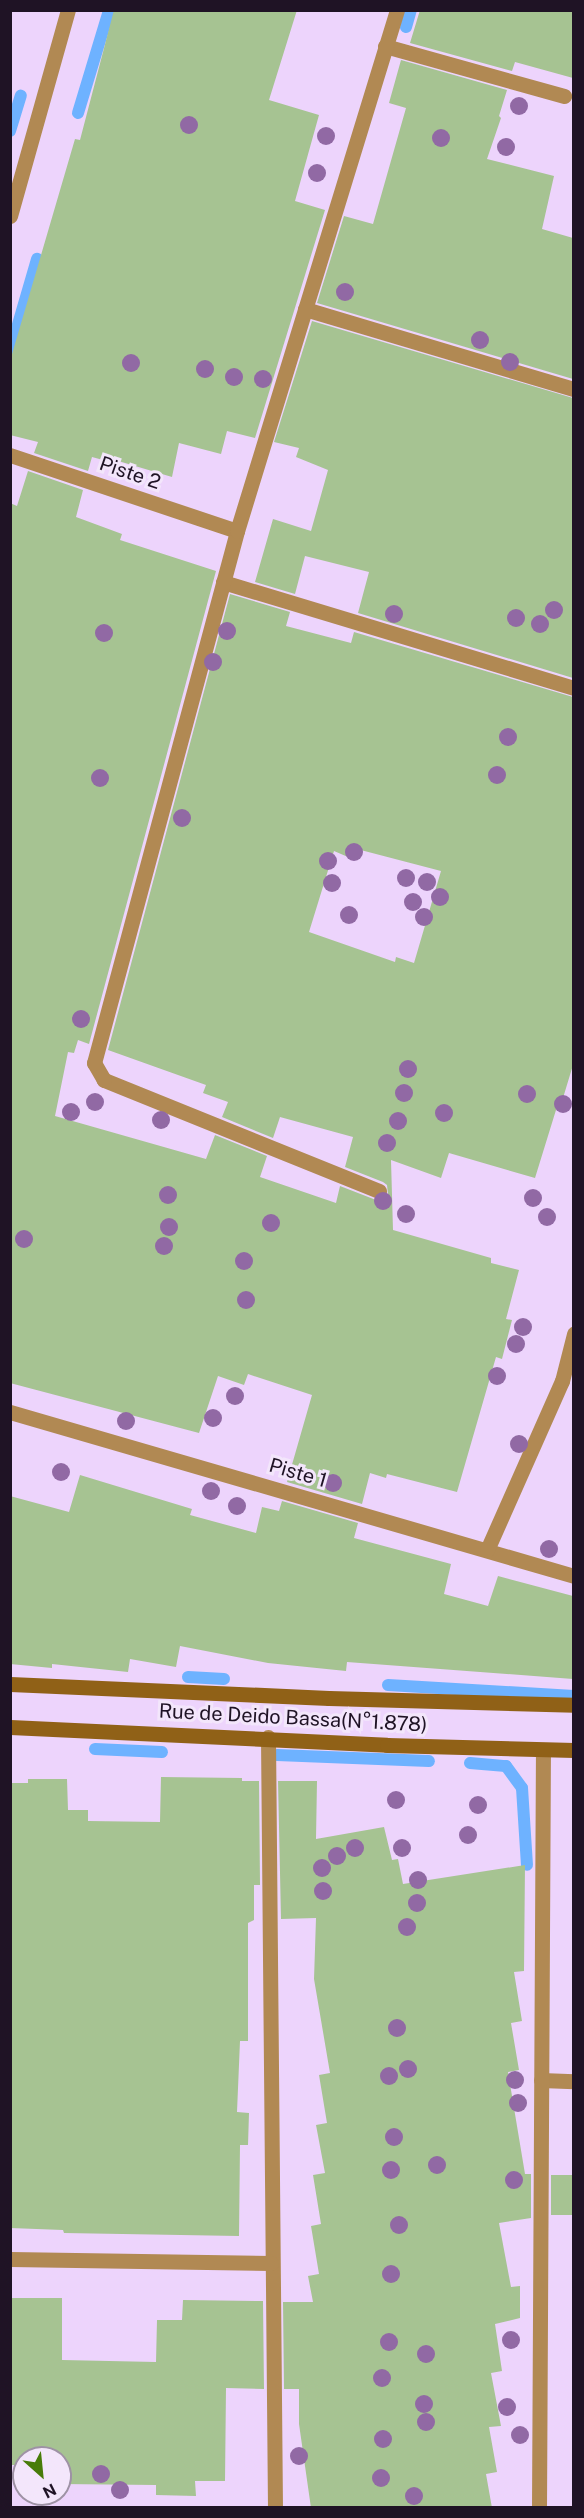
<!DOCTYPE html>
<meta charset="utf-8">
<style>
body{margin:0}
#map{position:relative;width:584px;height:2518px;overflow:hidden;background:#edd4fc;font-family:"Public Sans",sans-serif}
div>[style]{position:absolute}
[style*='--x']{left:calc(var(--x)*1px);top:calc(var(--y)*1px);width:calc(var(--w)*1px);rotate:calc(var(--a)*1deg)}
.stream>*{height:12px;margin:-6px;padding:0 6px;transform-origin:6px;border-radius:6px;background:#6eb2ff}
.building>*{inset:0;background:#a6c392;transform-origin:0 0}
.service>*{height:15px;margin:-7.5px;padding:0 7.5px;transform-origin:7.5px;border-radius:7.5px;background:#b18953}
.minor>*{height:15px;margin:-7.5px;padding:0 7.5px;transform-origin:7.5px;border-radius:7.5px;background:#b18953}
.secondary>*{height:15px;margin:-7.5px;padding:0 7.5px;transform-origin:7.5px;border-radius:7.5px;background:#906117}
.trees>*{width:18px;height:18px;margin:-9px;border-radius:50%;background:#9169a4}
span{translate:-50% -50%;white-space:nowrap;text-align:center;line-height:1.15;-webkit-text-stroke:6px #f3e6fb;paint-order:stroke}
.street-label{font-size:20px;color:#1f1325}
.frame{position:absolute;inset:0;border:12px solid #1f1325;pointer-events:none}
.north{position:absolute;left:12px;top:2446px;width:60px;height:60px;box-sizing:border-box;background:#f3e6fb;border:2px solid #9e92a5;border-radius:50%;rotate:153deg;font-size:16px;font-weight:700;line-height:24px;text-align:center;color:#1f1325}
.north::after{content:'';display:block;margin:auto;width:21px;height:27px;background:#487c0a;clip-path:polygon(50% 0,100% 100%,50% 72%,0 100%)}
</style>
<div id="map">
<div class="stream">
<i style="--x:406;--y:27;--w:18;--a:-74"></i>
<i style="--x:78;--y:113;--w:108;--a:-73.2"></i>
<i style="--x:10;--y:131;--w:37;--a:-73"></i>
<i style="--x:10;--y:352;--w:97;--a:-73.8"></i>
<i style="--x:188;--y:1677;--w:36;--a:3"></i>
<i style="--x:388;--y:1685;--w:186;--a:3.4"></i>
<i style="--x:95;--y:1749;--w:67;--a:2.6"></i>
<i style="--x:277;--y:1755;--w:152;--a:2.3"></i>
<i style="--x:470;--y:1763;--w:36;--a:5"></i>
<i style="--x:506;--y:1766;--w:27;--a:54"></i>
<i style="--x:522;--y:1788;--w:77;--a:86.3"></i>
</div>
<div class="building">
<i style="clip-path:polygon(114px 10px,297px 10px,269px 100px,319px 115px,295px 201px,325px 210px,255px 438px,227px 431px,221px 454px,179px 443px,172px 477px,115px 460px,114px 463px,92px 457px,88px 471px,34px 453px,38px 442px,10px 435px,10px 361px,75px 139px,80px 140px)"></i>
<i style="clip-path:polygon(420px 10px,573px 10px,573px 78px,515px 62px,512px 71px,410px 43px)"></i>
<i style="clip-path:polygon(401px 60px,507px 90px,499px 116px,501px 118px,487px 159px,554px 176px,542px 229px,573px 238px,573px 379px,317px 303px,344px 216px,373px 224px,406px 108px,389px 103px)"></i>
<i style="clip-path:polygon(312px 321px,573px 398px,573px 678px,358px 613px,369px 572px,305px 556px,295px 594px,255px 582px,273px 519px,311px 531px,328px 470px,296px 457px,299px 448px,274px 442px)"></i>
<i style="clip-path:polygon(evenodd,28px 471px,83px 490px,76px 517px,122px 534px,120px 540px,216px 571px,89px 1044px,78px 1040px,74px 1053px,68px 1052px,55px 1116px,206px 1159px,215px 1135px,267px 1156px,260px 1177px,336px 1203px,340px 1186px,376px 1200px,384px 1199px,388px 1194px,387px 1185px,383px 1182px,345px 1167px,353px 1137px,280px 1117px,273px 1138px,222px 1117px,228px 1102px,203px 1093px,206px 1085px,108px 1050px,230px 594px,290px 612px,286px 626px,351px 643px,354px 632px,573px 697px,573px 1065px,563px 1098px,560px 1097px,535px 1178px,449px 1153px,441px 1178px,391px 1160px,393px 1230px,491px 1258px,491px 1263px,519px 1270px,506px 1319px,512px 1320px,502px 1359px,496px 1357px,457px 1492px,387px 1474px,386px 1478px,370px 1473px,362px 1504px,287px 1482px,312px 1395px,248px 1374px,244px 1385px,218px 1376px,199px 1433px,10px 1383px,10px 503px,17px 506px,28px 471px,353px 848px,441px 871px,414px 963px,396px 957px,395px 962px,309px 932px,334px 851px,348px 857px,353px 848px)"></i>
<i style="clip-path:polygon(80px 1475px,192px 1509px,190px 1515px,256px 1533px,262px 1507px,279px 1511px,282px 1501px,358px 1523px,354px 1538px,451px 1564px,444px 1594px,488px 1606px,498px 1576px,573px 1596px,573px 1679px,347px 1662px,346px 1671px,268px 1663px,180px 1646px,176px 1667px,130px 1659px,128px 1672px,52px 1664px,52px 1668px,10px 1664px,10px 1496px,69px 1512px)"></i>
<i style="clip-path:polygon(161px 1777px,242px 1778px,242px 1781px,259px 1781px,260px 1885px,254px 1885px,254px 1920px,248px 1923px,248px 2041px,240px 2041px,237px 2112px,249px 2113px,248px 2145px,240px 2145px,239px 2236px,64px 2233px,63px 2230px,10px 2228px,10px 1783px,28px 1783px,28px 1779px,67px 1779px,68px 1810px,88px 1810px,88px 1821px,160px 1822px)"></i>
<i style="clip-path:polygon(278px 1781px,317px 1781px,316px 1839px,384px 1827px,392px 1860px,398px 1859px,403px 1884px,525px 1865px,524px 1971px,514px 1972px,522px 2021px,511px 2023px,519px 2070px,508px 2072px,525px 2174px,531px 2174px,531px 2218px,499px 2223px,511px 2287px,520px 2286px,520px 2318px,495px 2324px,502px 2371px,491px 2373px,501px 2426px,489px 2427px,497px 2472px,486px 2474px,492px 2508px,311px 2508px,299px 2424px,299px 2389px,284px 2389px,283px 2302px,313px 2302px,308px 2276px,319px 2274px,311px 2226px,321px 2224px,313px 2175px,325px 2173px,316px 2125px,327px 2123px,319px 2075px,330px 2073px,314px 1979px,316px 1918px,281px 1919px)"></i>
<i style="left:551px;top:2175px;width:22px;height:40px"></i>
<i style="clip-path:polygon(10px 2298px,62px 2298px,62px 2360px,156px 2362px,157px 2320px,182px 2320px,183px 2300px,263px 2301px,264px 2389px,226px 2388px,225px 2481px,195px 2481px,196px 2496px,156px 2495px,156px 2485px,60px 2484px,60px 2458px,24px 2458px,24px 2465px,10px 2465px)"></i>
</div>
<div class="service">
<i style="--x:385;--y:46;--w:186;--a:15.6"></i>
</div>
<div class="minor">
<i style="--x:10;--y:216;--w:214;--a:-74.3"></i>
<i style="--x:305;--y:309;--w:281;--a:16.6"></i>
<i style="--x:10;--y:455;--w:239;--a:18.5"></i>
<i style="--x:223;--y:582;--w:367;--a:16.8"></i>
<i style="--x:379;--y:1191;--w:297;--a:-158"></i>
<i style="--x:104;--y:1080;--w:20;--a:-120"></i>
<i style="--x:94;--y:1063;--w:551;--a:-74.95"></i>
<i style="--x:237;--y:531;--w:545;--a:-72.93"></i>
<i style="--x:10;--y:1412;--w:587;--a:16.21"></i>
<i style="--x:487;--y:1550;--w:185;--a:-66.1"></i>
<i style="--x:562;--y:1381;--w:49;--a:-75.7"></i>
<i style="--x:268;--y:1737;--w:771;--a:89.48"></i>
<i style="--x:541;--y:2080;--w:33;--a:2"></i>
<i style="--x:10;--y:2259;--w:261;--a:0.9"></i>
<i style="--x:539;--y:2508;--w:758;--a:-89.7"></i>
</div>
<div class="secondary">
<i style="--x:10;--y:1684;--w:319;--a:2.5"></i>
<i style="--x:329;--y:1698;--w:245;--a:1.6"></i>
<i style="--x:10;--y:1727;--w:377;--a:2.7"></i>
<i style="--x:387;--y:1745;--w:187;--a:1.5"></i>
</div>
<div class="trees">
<i style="left:519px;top:106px"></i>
<i style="left:189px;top:125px"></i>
<i style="left:326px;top:136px"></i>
<i style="left:441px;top:138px"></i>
<i style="left:506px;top:147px"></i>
<i style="left:317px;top:173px"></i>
<i style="left:345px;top:292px"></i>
<i style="left:480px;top:340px"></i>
<i style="left:510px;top:362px"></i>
<i style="left:131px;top:363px"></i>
<i style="left:205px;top:369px"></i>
<i style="left:234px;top:377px"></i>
<i style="left:263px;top:379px"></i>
<i style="left:554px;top:610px"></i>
<i style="left:394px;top:614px"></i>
<i style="left:516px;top:618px"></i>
<i style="left:540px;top:624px"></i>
<i style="left:227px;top:631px"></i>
<i style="left:104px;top:633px"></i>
<i style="left:213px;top:662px"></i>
<i style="left:508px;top:737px"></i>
<i style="left:497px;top:775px"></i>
<i style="left:100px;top:778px"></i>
<i style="left:182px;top:818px"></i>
<i style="left:354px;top:852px"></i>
<i style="left:328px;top:861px"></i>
<i style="left:406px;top:878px"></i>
<i style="left:427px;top:882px"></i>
<i style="left:332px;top:883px"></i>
<i style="left:440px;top:897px"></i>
<i style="left:413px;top:902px"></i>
<i style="left:349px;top:915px"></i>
<i style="left:424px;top:917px"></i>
<i style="left:81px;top:1019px"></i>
<i style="left:408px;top:1069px"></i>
<i style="left:404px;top:1093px"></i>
<i style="left:527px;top:1094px"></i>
<i style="left:95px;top:1102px"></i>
<i style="left:563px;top:1104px"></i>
<i style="left:71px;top:1112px"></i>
<i style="left:444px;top:1113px"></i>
<i style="left:161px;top:1120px"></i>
<i style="left:398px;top:1121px"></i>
<i style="left:387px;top:1143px"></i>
<i style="left:168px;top:1195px"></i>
<i style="left:533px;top:1198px"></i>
<i style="left:383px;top:1201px"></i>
<i style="left:406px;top:1214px"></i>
<i style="left:547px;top:1217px"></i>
<i style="left:271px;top:1223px"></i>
<i style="left:169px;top:1227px"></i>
<i style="left:24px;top:1239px"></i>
<i style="left:164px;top:1246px"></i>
<i style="left:244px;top:1261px"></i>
<i style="left:246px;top:1300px"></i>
<i style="left:523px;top:1327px"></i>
<i style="left:516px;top:1344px"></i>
<i style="left:497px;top:1376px"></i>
<i style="left:235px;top:1396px"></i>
<i style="left:213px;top:1418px"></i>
<i style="left:126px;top:1421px"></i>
<i style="left:519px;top:1444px"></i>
<i style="left:61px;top:1472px"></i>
<i style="left:333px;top:1483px"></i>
<i style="left:211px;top:1491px"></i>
<i style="left:237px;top:1506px"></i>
<i style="left:549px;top:1549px"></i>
<i style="left:396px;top:1800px"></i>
<i style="left:478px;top:1805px"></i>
<i style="left:468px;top:1835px"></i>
<i style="left:355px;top:1848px"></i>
<i style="left:402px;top:1848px"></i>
<i style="left:337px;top:1856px"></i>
<i style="left:322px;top:1868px"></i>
<i style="left:418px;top:1880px"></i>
<i style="left:323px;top:1891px"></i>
<i style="left:417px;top:1903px"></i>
<i style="left:407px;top:1927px"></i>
<i style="left:397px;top:2028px"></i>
<i style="left:408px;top:2069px"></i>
<i style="left:389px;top:2076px"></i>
<i style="left:515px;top:2080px"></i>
<i style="left:518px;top:2103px"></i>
<i style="left:394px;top:2137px"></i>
<i style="left:437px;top:2165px"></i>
<i style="left:391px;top:2170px"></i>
<i style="left:514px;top:2180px"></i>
<i style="left:399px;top:2225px"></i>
<i style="left:391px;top:2274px"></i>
<i style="left:511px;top:2340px"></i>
<i style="left:389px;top:2342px"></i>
<i style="left:426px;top:2354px"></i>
<i style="left:382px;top:2378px"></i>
<i style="left:424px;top:2404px"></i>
<i style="left:507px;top:2407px"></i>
<i style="left:426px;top:2422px"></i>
<i style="left:520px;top:2435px"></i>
<i style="left:383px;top:2439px"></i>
<i style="left:299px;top:2456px"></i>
<i style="left:101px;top:2474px"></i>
<i style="left:381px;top:2478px"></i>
<i style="left:120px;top:2490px"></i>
<i style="left:414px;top:2496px"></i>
</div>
<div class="street-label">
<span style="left:130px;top:473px;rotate:19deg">Piste 2</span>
<span style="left:298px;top:1473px;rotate:16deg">Piste 1</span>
<span style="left:293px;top:1718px;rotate:3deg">Rue de Deido Bassa(N°1.878)</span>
</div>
<div class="frame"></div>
<div class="north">N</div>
</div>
